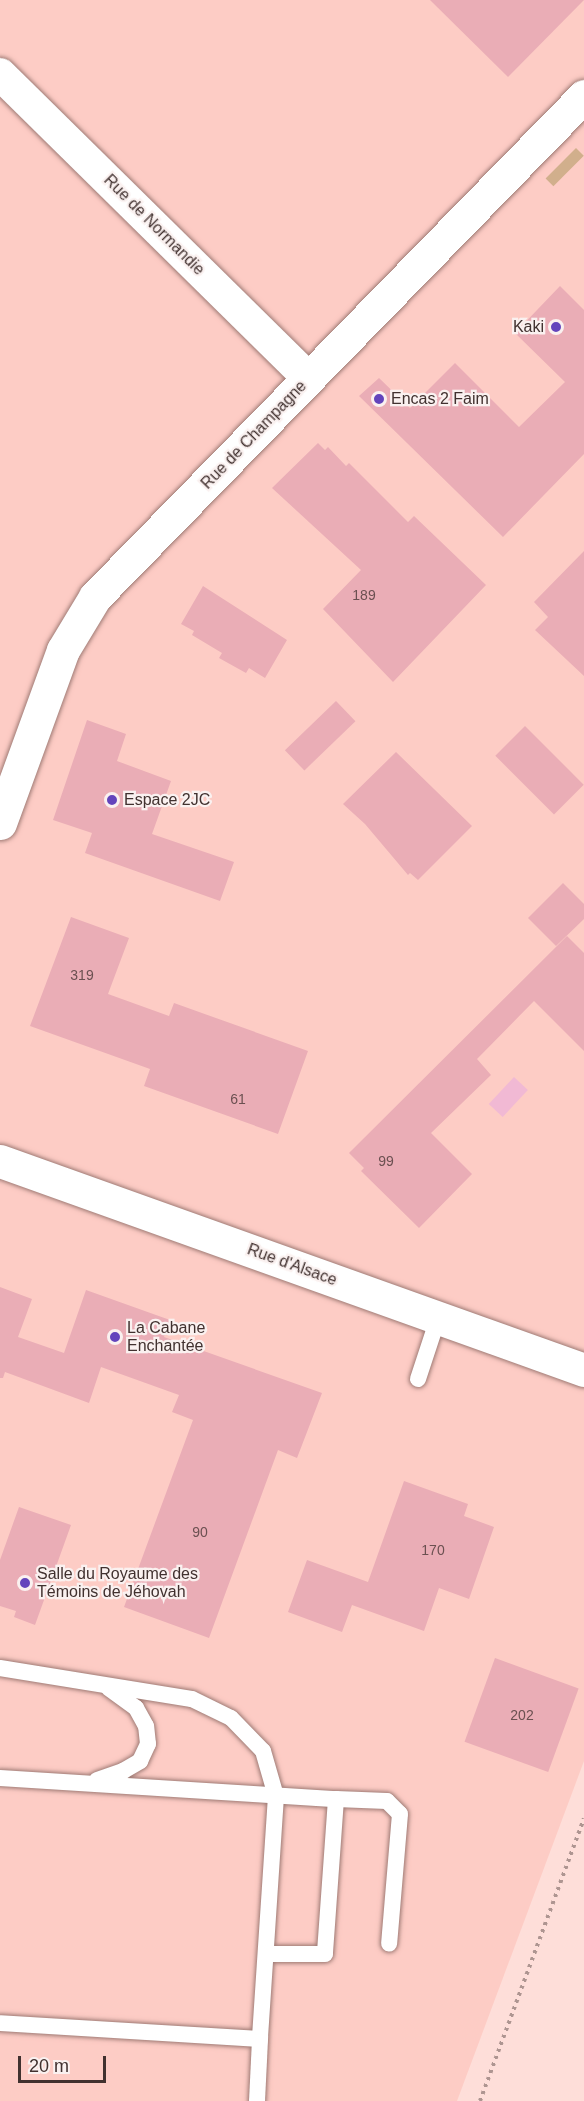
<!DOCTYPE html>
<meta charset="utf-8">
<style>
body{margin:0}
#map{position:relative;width:584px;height:2101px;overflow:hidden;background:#feded9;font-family:Arial,sans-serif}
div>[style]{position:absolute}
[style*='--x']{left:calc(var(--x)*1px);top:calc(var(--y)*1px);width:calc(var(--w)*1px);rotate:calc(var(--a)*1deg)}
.built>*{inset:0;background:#fdccc5}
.green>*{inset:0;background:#d1af8c;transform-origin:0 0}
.water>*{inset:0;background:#f1b9d4;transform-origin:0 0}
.building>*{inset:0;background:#eaadb6;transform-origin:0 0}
.path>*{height:4px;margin-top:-2px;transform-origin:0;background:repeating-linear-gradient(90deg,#ae9591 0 3px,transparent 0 7.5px)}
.roads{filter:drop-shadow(0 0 2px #9f7b75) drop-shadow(0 0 2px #9f7b75)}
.lane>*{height:16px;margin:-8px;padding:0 8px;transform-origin:8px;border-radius:8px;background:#fff}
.street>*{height:32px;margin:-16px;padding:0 16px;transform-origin:16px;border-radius:16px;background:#fff}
.secondary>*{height:33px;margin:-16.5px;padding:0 16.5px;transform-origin:16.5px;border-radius:16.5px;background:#fff}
.dots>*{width:16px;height:16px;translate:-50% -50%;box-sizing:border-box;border:3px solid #faf1f0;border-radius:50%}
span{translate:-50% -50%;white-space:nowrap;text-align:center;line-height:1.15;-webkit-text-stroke:4.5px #faf1f0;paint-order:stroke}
.number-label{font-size:14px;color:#6b5051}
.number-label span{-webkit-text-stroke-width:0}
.street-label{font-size:16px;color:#41312f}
.poi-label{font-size:16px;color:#41312f}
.right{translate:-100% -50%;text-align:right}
.left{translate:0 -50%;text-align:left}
.scale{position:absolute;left:18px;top:2056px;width:88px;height:27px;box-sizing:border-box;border:3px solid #41312f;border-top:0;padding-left:8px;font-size:18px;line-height:21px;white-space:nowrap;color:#41312f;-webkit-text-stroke:4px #faf1f0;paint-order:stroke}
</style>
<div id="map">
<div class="built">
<i style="clip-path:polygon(0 0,584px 0,584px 1761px,457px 2101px,0 2101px)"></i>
</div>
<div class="green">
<i style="left:576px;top:148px;width:11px;height:43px;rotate:45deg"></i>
</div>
<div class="water">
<i style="left:514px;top:1077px;width:19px;height:37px;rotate:43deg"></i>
</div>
<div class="building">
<i style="clip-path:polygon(430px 0,584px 0,508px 77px)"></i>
<i style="clip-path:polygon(560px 286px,584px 310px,584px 454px,503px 537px,359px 396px,379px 378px,410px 408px,455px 363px,519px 427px,565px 382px,515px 333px)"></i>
<i style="clip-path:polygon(318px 443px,325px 450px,328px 447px,346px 466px,349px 463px,408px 522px,414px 516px,486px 585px,393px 682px,323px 609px,361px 570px,272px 488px)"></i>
<i style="clip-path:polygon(584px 551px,584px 676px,535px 630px,548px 617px,534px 602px)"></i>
<i style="clip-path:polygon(203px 586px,287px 640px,265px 678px,249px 668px,246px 673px,219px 658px,222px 653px,192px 635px,194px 631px,181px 624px)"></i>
<i style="left:336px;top:701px;width:28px;height:71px;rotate:46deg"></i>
<i style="clip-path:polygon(87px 720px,126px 734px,117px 761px,171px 781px,152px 834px,234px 862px,220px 901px,85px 853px,92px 833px,53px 820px)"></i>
<i style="left:525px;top:726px;width:83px;height:42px;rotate:45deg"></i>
<i style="clip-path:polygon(396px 752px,472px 826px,418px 880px,410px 873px,408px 875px,365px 824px,343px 804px)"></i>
<i style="clip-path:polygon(563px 883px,584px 904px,584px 919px,556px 946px,528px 918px)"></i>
<i style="clip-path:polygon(71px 917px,129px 938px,108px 994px,169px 1016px,174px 1003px,308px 1051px,278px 1134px,144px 1086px,150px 1069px,30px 1026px)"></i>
<i style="clip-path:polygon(567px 936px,584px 953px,584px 1051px,534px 1001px,477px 1059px,491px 1075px,431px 1133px,472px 1174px,419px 1228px,361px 1171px,364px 1168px,349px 1153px)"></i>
<i style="clip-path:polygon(0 1287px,32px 1299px,18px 1337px,64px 1353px,86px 1290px,170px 1320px,164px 1337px,322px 1393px,297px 1458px,278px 1450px,209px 1638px,124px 1607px,193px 1420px,172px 1412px,179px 1395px,101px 1367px,89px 1403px,5px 1372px,3px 1378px,0 1378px)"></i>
<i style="clip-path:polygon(404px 1481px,468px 1504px,464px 1516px,494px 1527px,469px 1599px,439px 1588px,424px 1631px,352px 1605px,342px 1632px,288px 1612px,307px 1560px,368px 1582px)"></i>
<i style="clip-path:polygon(19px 1507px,71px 1525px,35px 1625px,14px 1617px,16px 1611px,0 1606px,0 1560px)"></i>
<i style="left:495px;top:1658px;width:89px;height:89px;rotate:20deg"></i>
</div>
<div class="path">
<i style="--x:480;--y:2101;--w:301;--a:-69.8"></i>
</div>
<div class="roads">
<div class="lane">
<i style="--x:418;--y:1379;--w:64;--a:-71.8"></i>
<i style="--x:0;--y:1668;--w:194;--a:9.2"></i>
<i style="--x:192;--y:1699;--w:43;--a:26"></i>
<i style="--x:231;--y:1718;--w:46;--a:45.9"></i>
<i style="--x:263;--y:1751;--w:47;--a:73.9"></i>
<i style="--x:276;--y:1796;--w:244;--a:93.8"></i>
<i style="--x:260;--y:2039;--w:260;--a:-176.5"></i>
<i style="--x:0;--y:1778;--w:337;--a:3.6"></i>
<i style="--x:336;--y:1799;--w:155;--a:94.1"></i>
<i style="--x:325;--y:1954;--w:59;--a:180"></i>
<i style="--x:97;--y:1780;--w:28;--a:-19"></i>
<i style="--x:123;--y:1771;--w:20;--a:-30"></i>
<i style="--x:140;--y:1761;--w:19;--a:-65"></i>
<i style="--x:148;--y:1744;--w:18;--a:-96"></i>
<i style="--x:146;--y:1726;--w:21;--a:-119"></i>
<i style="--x:136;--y:1708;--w:34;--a:-144"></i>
<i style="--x:336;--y:1799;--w:51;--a:2.2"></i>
<i style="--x:387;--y:1801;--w:18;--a:45"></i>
<i style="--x:400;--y:1814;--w:130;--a:94.8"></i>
<i style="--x:257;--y:2101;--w:62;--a:-87.2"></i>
</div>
<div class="street">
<i style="--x:0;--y:74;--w:433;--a:44.6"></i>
</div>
<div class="secondary">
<i style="--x:0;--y:823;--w:184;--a:-70"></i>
<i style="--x:63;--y:650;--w:62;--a:-58.9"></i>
<i style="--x:95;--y:597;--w:700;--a:-45.69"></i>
<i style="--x:0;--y:1161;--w:620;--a:19.69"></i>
</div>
</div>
<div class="dots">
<i style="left:556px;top:327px;background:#6344bc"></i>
<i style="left:379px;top:399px;background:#6344bc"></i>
<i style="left:112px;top:800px;background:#6344bc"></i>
<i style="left:115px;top:1337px;background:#6344bc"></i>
<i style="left:25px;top:1583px;background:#6344bc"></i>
</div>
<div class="number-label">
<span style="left:364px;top:595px">189</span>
<span style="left:82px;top:975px">319</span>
<span style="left:238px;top:1099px">61</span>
<span style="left:386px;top:1161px">99</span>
<span style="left:200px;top:1532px">90</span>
<span style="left:433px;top:1550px">170</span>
<span style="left:522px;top:1715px">202</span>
</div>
<div class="street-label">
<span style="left:154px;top:225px;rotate:45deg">Rue de Normandie</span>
<span style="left:254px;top:435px;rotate:-46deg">Rue de Champagne</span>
<span style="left:292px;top:1265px;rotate:20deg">Rue d'Alsace</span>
</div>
<div class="poi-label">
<span class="right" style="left:544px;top:327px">Kaki</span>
<span class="left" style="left:391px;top:399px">Encas 2 Faim</span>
<span class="left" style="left:124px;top:800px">Espace 2JC</span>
<span class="left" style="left:127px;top:1337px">La Cabane<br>Enchantée</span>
<span class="left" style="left:37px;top:1583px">Salle du Royaume des<br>Témoins de Jéhovah</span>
</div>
<div class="scale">20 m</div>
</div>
